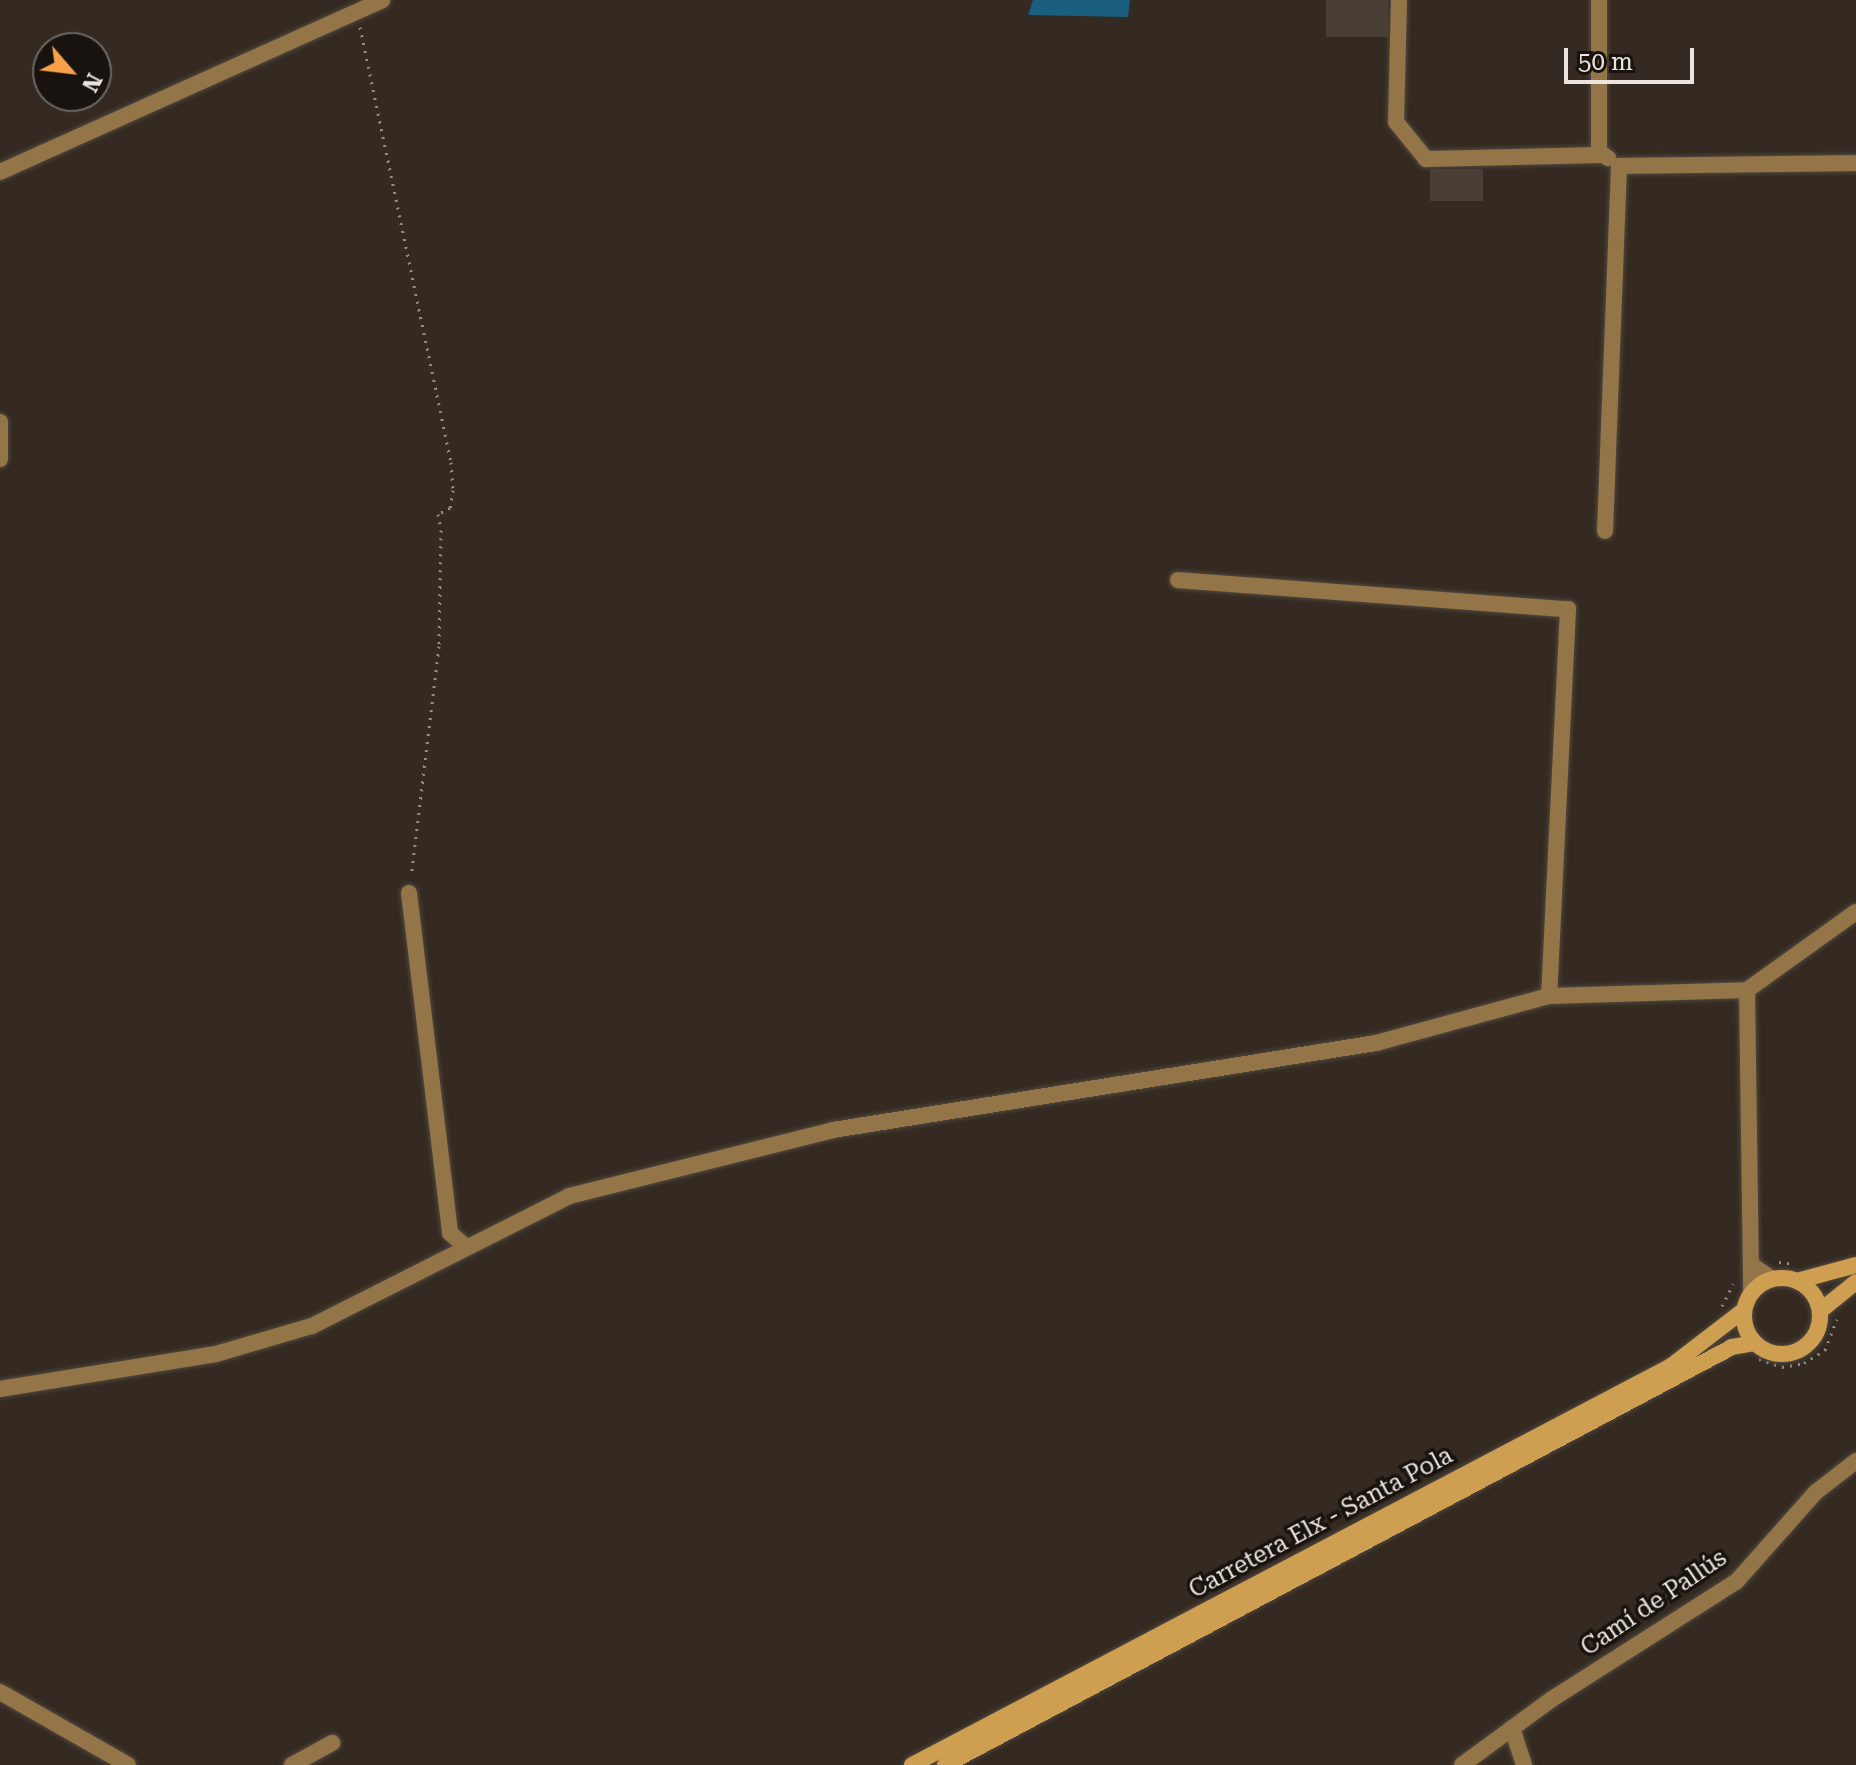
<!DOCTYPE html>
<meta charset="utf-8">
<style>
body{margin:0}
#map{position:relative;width:1856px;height:1765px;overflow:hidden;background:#342a21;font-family:"Roboto Serif",serif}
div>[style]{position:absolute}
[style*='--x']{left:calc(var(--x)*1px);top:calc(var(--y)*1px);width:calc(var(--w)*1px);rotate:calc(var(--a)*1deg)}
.water>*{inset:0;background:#1b5f7e}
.building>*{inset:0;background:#493f35;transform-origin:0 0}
.path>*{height:3px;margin-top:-1.5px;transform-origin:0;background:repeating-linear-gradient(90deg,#958c85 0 2px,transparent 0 8px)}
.roads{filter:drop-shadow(0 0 2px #51483f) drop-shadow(0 0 2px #51483f)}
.street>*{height:16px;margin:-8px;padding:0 8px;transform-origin:8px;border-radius:8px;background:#937547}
.secondary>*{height:16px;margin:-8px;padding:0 8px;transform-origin:8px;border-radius:8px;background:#ce9e51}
.secondary>.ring{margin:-8px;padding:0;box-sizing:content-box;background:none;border:16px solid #ce9e51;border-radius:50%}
span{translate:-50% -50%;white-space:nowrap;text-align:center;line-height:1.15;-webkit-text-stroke:7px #18130f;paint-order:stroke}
.street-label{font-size:24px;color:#ece5df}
.north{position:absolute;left:32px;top:32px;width:80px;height:80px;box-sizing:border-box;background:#18130f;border:2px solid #6d6762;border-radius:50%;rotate:118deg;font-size:22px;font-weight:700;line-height:32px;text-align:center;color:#ece5df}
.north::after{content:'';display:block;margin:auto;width:28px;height:36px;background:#f7a14a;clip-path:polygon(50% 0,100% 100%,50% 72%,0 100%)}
.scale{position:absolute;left:1564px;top:48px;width:130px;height:36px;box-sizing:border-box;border:4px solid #ece5df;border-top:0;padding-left:10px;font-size:24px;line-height:28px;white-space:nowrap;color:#ece5df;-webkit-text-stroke:6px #18130f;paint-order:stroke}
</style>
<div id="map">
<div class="water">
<i style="clip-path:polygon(1033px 0,1130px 0,1128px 17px,1028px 15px)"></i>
</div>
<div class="building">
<i style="left:1326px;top:0;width:62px;height:37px"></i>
<i style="left:1483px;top:169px;width:32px;height:53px;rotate:90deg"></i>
</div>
<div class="path">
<i style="--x:360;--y:27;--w:444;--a:78.2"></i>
<i style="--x:451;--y:462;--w:28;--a:86"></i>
<i style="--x:453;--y:490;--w:18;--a:99"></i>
<i style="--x:450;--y:508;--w:13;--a:153"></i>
<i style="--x:438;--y:514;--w:16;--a:79"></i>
<i style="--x:441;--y:530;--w:116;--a:91"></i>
<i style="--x:439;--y:646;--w:232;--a:96.9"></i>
<i style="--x:1779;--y:1262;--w:16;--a:7"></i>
<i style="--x:1722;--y:1306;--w:25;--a:-63"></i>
<i style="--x:1759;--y:1359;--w:24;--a:19"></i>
<i style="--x:1782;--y:1367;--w:22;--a:-10"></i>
<i style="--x:1804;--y:1363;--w:25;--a:-32"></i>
<i style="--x:1825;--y:1350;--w:33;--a:-69"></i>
</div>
<div class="roads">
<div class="street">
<i style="--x:1399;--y:0;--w:122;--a:91.4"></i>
<i style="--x:1396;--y:122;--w:48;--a:51"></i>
<i style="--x:1426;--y:159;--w:177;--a:-1.3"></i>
<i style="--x:1599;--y:0;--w:152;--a:90"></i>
<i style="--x:1599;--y:152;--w:11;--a:34"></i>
<i style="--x:0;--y:172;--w:419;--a:-24.2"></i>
<i style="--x:0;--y:422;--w:37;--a:90"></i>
<i style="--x:1605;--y:531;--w:365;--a:-87.8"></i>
<i style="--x:1619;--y:166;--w:237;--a:-0.7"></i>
<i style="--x:1178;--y:580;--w:391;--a:4.3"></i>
<i style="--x:1568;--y:609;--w:387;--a:92.8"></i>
<i style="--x:409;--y:893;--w:342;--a:83.1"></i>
<i style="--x:450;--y:1233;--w:20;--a:41"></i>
<i style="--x:1747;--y:990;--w:303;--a:89.2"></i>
<i style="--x:1753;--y:1266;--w:23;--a:34"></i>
<i style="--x:0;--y:1389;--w:219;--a:-9.2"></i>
<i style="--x:216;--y:1354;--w:100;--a:-16.3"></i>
<i style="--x:312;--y:1326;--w:288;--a:-26.8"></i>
<i style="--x:569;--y:1196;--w:272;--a:-14"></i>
<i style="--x:833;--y:1130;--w:550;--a:-9.1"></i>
<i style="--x:1376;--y:1043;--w:179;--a:-15.2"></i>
<i style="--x:1549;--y:996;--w:198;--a:-1.7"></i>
<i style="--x:1747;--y:990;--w:134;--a:-35.6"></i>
<i style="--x:0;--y:1692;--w:147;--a:29.7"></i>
<i style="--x:1512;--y:1728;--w:39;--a:72"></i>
<i style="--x:292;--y:1765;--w:46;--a:-28.8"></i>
<i style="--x:1462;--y:1765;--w:112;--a:-36.3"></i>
<i style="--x:1552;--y:1699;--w:218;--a:-32.5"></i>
<i style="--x:1736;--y:1582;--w:120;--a:-48.4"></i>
<i style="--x:1816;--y:1492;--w:51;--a:-37.8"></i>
</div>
<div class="secondary">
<i class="ring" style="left:1744px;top:1278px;width:60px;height:60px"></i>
<i style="--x:1797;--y:1281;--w:61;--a:-15.2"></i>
<i style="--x:1820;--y:1311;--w:46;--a:-38.9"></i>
<i style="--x:912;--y:1765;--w:857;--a:-27.73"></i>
<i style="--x:1671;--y:1366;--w:92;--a:-37.5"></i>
<i style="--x:945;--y:1765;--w:891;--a:-27.97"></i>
<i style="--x:1732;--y:1347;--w:23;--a:-10"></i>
</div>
</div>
<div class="street-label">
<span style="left:1321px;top:1523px;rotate:-28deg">Carretera Elx - Santa Pola</span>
<span style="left:1654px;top:1603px;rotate:-34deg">Camí de Pallús</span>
</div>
<div class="north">N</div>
<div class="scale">50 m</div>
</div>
